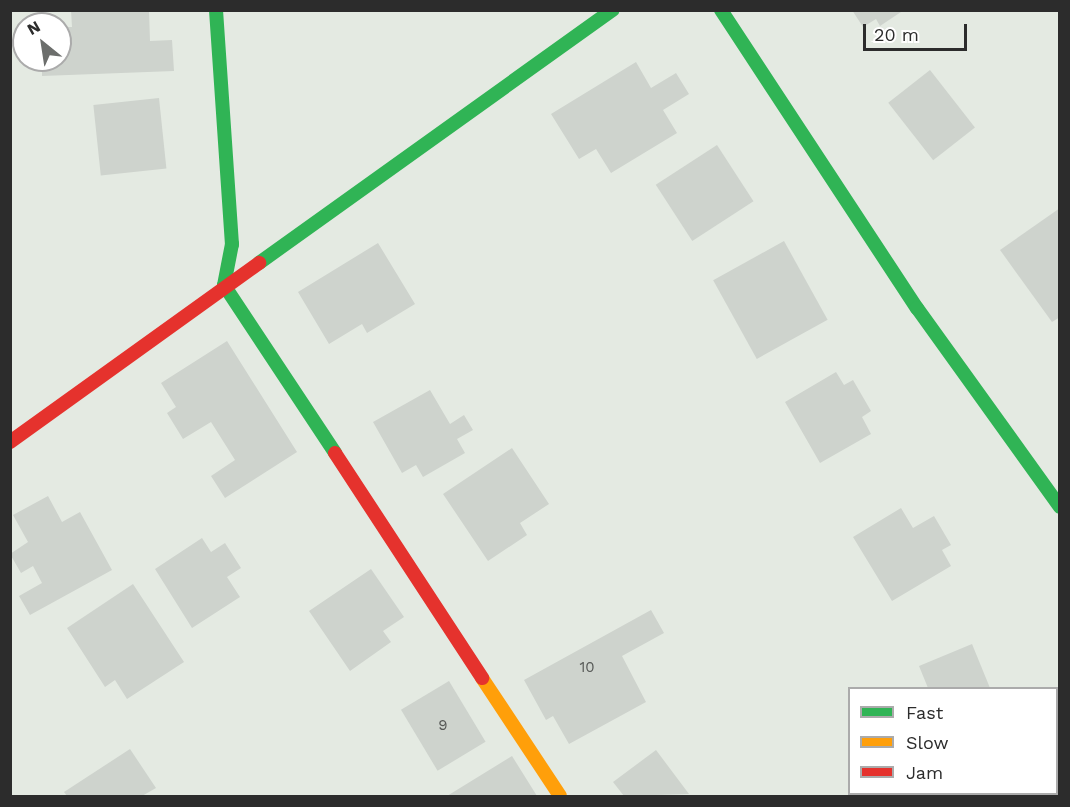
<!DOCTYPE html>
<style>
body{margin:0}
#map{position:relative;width:1070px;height:807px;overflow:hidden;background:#e4eae2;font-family:"Work Sans",sans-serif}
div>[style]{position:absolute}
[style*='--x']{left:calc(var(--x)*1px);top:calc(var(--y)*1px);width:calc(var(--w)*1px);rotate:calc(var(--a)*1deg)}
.building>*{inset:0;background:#ced3cd;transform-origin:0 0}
.fast>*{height:14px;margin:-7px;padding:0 7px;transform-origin:7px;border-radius:7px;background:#30b455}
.slow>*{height:14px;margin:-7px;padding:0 7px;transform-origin:7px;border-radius:7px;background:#ff9f0a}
.jam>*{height:14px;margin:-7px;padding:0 7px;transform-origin:7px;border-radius:7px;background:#e5322d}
span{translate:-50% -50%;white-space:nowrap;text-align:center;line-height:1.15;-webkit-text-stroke:4.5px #fff;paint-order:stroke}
.number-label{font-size:15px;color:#565856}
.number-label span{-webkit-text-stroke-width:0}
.frame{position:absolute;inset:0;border:12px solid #2c2c2c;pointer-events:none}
.legend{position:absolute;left:848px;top:687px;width:210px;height:108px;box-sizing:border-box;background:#fff;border:2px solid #ababab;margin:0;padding:8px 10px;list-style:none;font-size:18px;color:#2c2c2c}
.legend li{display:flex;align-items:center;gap:12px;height:30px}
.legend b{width:30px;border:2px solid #ababab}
.north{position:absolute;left:12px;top:12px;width:60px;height:60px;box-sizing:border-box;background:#fff;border:2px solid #ababab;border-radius:50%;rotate:330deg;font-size:16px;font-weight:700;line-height:24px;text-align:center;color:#2c2c2c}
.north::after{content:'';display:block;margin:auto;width:21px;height:27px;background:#6c6e6c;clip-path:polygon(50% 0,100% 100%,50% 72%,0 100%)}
.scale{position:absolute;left:863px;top:24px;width:104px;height:27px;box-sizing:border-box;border:3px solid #2c2c2c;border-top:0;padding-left:8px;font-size:18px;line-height:21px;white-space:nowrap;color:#2c2c2c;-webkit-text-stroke:4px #fff;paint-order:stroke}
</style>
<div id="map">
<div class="building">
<i style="clip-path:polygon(71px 10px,149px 10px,150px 41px,172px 40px,174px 71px,42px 76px,42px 60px,60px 60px,60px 27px,72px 27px)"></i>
<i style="clip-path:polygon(852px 10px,904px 10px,880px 26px,876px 19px,863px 27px)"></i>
<i style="clip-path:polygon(636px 62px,651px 88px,676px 73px,689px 94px,663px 110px,677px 133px,611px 173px,596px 149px,579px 159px,551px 114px)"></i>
<i style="left:930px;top:70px;width:73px;height:53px;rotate:52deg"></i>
<i style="left:159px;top:98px;width:71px;height:66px;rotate:84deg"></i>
<i style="left:717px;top:145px;width:67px;height:73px;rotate:57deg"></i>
<i style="clip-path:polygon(1060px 208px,1060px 317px,1052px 322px,1000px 250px)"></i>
<i style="left:784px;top:241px;width:90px;height:81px;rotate:61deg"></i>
<i style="clip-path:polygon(378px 243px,415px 304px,367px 333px,362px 324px,329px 344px,298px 292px)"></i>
<i style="clip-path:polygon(227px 341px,297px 452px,225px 498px,211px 476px,235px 460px,211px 422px,183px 439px,167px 413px,176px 407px,161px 383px)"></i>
<i style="clip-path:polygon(836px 372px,844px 385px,853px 380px,871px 411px,862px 417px,871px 434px,820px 463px,785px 402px)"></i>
<i style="clip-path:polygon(430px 390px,450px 424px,464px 415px,473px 430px,457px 439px,465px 453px,423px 477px,416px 465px,402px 473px,373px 422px)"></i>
<i style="clip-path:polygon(512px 448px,549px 504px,520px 523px,527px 535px,488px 561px,443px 494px)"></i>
<i style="clip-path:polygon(48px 496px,62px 522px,80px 512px,112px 570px,30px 615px,19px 596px,42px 583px,33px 566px,21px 573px,10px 554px,28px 542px,13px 515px)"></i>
<i style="clip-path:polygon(901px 508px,913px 528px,934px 516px,951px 545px,942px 550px,951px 566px,892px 601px,853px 537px)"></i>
<i style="clip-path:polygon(202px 538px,211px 552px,225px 543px,241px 568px,227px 577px,240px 597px,192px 628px,155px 569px)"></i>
<i style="clip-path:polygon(371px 569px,404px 617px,383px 631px,391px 642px,350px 671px,309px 611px)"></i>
<i style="clip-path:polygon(133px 584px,184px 662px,127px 699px,115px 680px,105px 687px,67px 628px)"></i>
<i style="clip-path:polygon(651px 610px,664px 633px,622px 656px,646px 702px,569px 744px,553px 716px,546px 720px,524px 680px)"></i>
<i style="clip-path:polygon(972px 644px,990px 688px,928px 688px,919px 666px)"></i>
<i style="left:449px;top:681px;width:71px;height:56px;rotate:59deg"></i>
<i style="clip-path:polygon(1060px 730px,1060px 796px,1033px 796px,1056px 794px)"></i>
<i style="clip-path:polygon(130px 749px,156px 788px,142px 796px,67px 796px,64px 792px)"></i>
<i style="clip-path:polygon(656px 750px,689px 794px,624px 796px,613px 782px)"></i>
<i style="clip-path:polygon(512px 756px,537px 796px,447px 796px)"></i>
</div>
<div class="fast">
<i style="--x:216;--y:10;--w:235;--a:86.1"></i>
<i style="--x:232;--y:244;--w:42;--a:101"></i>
<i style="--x:224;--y:285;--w:201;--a:56.5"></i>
<i style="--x:721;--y:10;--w:357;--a:56.7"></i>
<i style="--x:917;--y:308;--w:245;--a:54.3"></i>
<i style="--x:259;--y:263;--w:435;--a:-35.6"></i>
</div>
<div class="slow">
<i style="--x:482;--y:678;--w:141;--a:56.5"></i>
</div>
<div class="jam">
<i style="--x:10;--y:442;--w:307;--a:-35.7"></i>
<i style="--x:335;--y:453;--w:269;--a:56.8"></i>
</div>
<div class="number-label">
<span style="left:587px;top:668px">10</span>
<span style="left:443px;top:726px">9</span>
</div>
<div class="frame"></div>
<ul class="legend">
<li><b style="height:8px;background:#30b455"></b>Fast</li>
<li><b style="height:8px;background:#ff9f0a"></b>Slow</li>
<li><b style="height:8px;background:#e5322d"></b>Jam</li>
</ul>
<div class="north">N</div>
<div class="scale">20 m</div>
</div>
